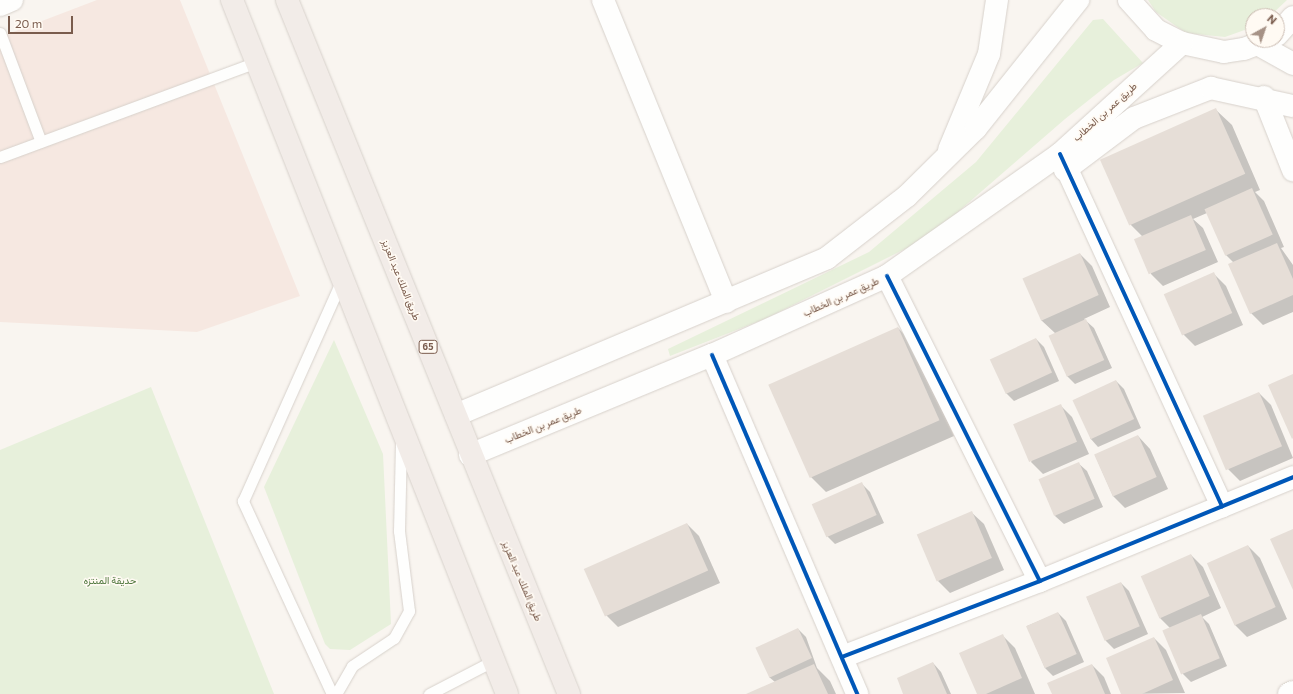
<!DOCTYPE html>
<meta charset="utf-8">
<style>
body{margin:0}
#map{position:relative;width:1293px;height:694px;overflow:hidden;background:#f9f5f0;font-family:Commissioner,Vazirmatn,sans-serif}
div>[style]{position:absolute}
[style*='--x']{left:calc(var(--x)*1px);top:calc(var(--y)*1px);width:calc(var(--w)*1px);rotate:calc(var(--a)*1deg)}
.commercial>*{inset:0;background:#f6e8e1}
.green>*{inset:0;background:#e7f0db}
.shadow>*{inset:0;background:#0003}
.building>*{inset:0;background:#e6ded7;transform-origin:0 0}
.roads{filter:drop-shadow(0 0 1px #d7d1cb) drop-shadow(0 0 1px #d7d1cb)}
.service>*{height:11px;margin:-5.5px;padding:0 5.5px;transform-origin:5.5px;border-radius:5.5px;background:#fefefd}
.minor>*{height:22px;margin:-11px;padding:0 11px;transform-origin:11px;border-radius:11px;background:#fefefd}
.tertiary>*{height:22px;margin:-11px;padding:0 11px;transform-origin:11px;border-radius:11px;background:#fefefd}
.secondary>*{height:22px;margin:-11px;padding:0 11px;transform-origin:11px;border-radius:11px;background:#fefefd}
.trunk>*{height:22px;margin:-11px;padding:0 11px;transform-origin:11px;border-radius:11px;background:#f2ece8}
.cycleway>*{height:4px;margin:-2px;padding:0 2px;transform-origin:2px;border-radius:2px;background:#0057b8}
span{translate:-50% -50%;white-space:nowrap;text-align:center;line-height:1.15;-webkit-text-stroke:3px #fffaf3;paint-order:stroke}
.shield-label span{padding:1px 3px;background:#fffaf3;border:1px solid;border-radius:3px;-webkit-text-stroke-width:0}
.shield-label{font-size:9px;color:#7a5c4d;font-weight:700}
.street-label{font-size:10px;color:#7a5c4d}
.park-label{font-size:10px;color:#537a41}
.north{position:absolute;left:1245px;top:8px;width:40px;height:40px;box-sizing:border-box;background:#fffaf3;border:1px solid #cabbb1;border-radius:50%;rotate:40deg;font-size:11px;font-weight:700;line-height:16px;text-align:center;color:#7a5c4d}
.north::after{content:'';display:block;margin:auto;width:14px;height:18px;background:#a69286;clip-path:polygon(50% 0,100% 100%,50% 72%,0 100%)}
.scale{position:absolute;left:8px;top:16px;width:65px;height:18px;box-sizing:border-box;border:2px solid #7a5c4d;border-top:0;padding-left:5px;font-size:12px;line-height:14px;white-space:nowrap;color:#7a5c4d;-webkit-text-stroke:3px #fffaf3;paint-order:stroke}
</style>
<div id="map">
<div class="commercial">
<i style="clip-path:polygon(97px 0,180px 0,300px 296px,197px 332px,0 322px,0 37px)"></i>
</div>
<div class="green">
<i style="clip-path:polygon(1148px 0,1287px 0,1270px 16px,1253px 16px,1253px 27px,1225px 37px,1186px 33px,1156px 12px)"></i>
<i style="clip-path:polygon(1103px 19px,1143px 63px,1114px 80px,1065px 119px,952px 217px,915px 244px,767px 318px,670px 356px,668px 349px,869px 252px,976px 162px,1093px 20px)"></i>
<i style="clip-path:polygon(334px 340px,383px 454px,391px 624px,350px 650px,330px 649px,325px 644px,264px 487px)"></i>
<i style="clip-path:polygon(151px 387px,274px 694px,0 694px,0 450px)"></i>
</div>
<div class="shadow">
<i style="clip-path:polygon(1216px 110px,1232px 125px,1260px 190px,1255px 192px,1264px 201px,1284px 247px,1281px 248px,1293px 265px,1293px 312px,1263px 325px,1251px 313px,1234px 263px,1226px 255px,1207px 213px,1193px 219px,1203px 228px,1218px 262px,1163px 286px,1151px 274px,1143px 237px,1130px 224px)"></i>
<i style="clip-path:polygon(1080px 254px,1092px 266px,1110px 307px,1084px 319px,1094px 328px,1112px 368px,1075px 384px,1067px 376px,1055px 333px,1041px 320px)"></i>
<i style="clip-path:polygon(1213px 273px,1226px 286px,1243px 325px,1195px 346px,1183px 334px)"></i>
<i style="clip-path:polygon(898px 328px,914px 344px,954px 436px,826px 492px,810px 476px)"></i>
<i style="clip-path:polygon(1036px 339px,1044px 347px,1059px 381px,1014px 401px,1006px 393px)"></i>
<i style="clip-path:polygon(1116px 381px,1124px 389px,1141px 428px,1098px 447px,1090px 438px)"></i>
<i style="clip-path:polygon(1259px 393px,1271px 405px,1293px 458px,1240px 481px,1228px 469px)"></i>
<i style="clip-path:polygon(1060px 405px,1072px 417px,1089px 454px,1043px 474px,1031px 462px)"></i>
<i style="clip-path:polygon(1138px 436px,1150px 449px,1168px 489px,1125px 508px,1113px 496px,1095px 455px)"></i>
<i style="clip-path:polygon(1078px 463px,1087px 471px,1103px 507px,1064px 524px,1055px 516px)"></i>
<i style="clip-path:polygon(862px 484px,870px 492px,884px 523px,835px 544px,827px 536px)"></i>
<i style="clip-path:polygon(971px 512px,984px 524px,1004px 570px,950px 593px,938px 581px)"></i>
<i style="clip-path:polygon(687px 524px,699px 536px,720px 583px,618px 627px,606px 615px)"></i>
<i style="clip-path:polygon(1248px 546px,1260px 558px,1287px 619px,1247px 637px,1235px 625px,1208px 564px)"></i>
<i style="clip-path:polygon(1191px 555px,1203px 567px,1221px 608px,1202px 617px,1209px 624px,1227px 666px,1191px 682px,1183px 674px,1171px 629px,1160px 618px,1142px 577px)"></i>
<i style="clip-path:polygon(1121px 583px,1129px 591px,1148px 634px,1114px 649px,1106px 641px,1087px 598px)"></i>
<i style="clip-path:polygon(1058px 613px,1066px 621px,1084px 662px,1053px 676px,1045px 668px,1027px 626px)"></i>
<i style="clip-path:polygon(798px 629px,806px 637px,817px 668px,830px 681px,836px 694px,748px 694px,775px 682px,769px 677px)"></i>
<i style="clip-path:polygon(1003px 636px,1015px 648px,1035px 694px,978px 694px)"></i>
<i style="clip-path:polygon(1154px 638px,1166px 650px,1185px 693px,1122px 694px)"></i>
<i style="clip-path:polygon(933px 663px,941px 672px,951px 694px,905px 694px)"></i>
<i style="clip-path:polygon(1092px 665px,1104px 677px,1111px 694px,1053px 694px)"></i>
</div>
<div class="building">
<i style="left:1216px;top:108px;width:72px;height:127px;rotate:66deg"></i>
<i style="left:1252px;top:188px;width:51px;height:52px;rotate:66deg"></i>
<i style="left:1191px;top:215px;width:38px;height:62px;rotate:67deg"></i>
<i style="clip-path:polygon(1277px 243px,1293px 279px,1293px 295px,1250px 314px,1228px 264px)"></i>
<i style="left:1080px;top:253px;width:46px;height:63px;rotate:66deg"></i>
<i style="left:1214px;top:272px;width:45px;height:55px;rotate:66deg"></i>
<i style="left:1086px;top:319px;width:45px;height:41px;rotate:66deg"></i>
<i style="left:898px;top:327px;width:102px;height:142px;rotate:66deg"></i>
<i style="left:1036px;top:338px;width:38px;height:51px;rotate:65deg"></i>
<i style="clip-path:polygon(1293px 374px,1293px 438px,1292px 439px,1268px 385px)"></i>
<i style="left:1116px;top:380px;width:43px;height:48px;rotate:65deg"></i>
<i style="left:1259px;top:392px;width:59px;height:61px;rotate:67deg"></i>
<i style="left:1061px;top:404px;width:41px;height:52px;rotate:67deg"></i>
<i style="left:1138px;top:435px;width:46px;height:48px;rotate:66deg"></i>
<i style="left:1079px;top:462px;width:40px;height:44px;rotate:67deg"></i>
<i style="left:862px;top:482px;width:36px;height:55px;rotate:66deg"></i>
<i style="left:972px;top:511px;width:51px;height:60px;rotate:67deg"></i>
<i style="left:687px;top:523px;width:52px;height:113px;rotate:66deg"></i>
<i style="clip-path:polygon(1293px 529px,1293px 590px,1270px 539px)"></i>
<i style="left:1248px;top:545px;width:68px;height:45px;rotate:66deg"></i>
<i style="left:1191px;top:554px;width:46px;height:55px;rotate:66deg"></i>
<i style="left:1121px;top:582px;width:48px;height:38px;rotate:67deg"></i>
<i style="left:1058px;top:612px;width:46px;height:35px;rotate:66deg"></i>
<i style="left:1201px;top:614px;width:48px;height:42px;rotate:67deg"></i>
<i style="left:798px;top:628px;width:33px;height:47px;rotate:65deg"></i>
<i style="clip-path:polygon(1003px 634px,1022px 678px,986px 694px,977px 694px,959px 653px)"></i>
<i style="clip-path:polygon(1154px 637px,1173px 680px,1142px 694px,1121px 694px,1106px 658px)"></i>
<i style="clip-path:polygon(933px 662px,947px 694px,903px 694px,897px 678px)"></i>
<i style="clip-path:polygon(814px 664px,828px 694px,746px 694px)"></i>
<i style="clip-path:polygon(1092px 664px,1105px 694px,1052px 694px,1047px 683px)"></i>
</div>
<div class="roads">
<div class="service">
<i style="--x:0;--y:33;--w:116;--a:69.4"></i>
<i style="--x:0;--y:157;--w:274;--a:-20.3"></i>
<i style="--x:332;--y:694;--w:213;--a:-114.8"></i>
<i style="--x:243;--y:501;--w:242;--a:-65.9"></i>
<i style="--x:336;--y:694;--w:32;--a:-60"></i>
<i style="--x:352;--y:666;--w:50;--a:-33.7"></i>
<i style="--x:394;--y:638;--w:31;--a:-61"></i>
<i style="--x:409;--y:611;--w:81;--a:-97.1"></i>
<i style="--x:399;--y:531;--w:89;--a:-88.7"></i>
<i style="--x:429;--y:694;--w:72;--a:-27.3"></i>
</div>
<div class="minor">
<i style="--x:603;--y:0;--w:326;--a:67.8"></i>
<i style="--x:1264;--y:97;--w:79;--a:68.3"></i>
<i style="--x:1060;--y:154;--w:388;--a:65.3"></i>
<i style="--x:1065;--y:170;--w:86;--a:-37"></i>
<i style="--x:1134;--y:118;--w:83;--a:-21.3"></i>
<i style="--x:1211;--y:88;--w:84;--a:12.4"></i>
<i style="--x:887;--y:276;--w:341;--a:63.4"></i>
<i style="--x:712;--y:355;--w:369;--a:66.8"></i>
<i style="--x:842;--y:657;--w:212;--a:-21"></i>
<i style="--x:1040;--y:581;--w:274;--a:-22.3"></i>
<i style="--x:1289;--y:694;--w:4;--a:-27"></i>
</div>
<div class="tertiary">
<i style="--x:0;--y:5;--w:13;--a:-23"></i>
</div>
<div class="secondary">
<i style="--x:1129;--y:0;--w:40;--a:48"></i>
<i style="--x:1156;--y:30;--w:29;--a:27"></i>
<i style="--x:1182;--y:43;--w:43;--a:12.1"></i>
<i style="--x:1224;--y:52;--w:20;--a:-9"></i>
<i style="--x:1244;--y:49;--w:26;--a:-21"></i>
<i style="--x:1277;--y:35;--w:24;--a:-48"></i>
<i style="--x:1259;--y:45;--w:39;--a:29"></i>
<i style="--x:949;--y:150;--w:104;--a:-67.4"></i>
<i style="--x:989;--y:54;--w:55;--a:-81.6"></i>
<i style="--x:456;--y:415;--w:403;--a:-22.9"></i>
<i style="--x:827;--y:258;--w:101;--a:-37.8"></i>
<i style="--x:907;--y:196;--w:97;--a:-44.6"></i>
<i style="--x:976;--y:128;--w:164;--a:-51.4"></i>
<i style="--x:470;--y:455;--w:262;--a:-22.5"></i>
<i style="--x:712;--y:355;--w:192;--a:-24.3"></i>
<i style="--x:887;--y:276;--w:212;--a:-35.2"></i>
<i style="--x:1060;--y:154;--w:165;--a:-42.3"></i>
</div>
<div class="trunk">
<i style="--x:232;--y:0;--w:746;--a:68.38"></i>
<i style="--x:287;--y:0;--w:749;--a:67.89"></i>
</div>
</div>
<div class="cycleway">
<i style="--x:1060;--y:154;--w:388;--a:65.3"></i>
<i style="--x:887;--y:276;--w:341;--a:63.4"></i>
<i style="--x:712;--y:355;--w:369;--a:66.8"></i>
<i style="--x:842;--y:657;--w:212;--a:-21"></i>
<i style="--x:1040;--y:581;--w:274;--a:-22.3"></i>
</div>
<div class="shield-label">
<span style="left:428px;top:347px">65</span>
</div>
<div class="street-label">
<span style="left:1105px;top:112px;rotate:-42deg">طريق عمر بن الخطاب</span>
<span style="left:401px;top:280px;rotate:68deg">طريق الملك عبد العزيز</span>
<span style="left:841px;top:297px;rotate:-24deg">طريق عمر بن الخطاب</span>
<span style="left:543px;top:425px;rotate:-22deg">طريق عمر بن الخطاب</span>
<span style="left:522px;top:581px;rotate:67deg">طريق الملك عبد العزيز</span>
</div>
<div class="park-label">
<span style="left:110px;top:581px">حديقة المنتزه</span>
</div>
<div class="north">N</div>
<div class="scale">20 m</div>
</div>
